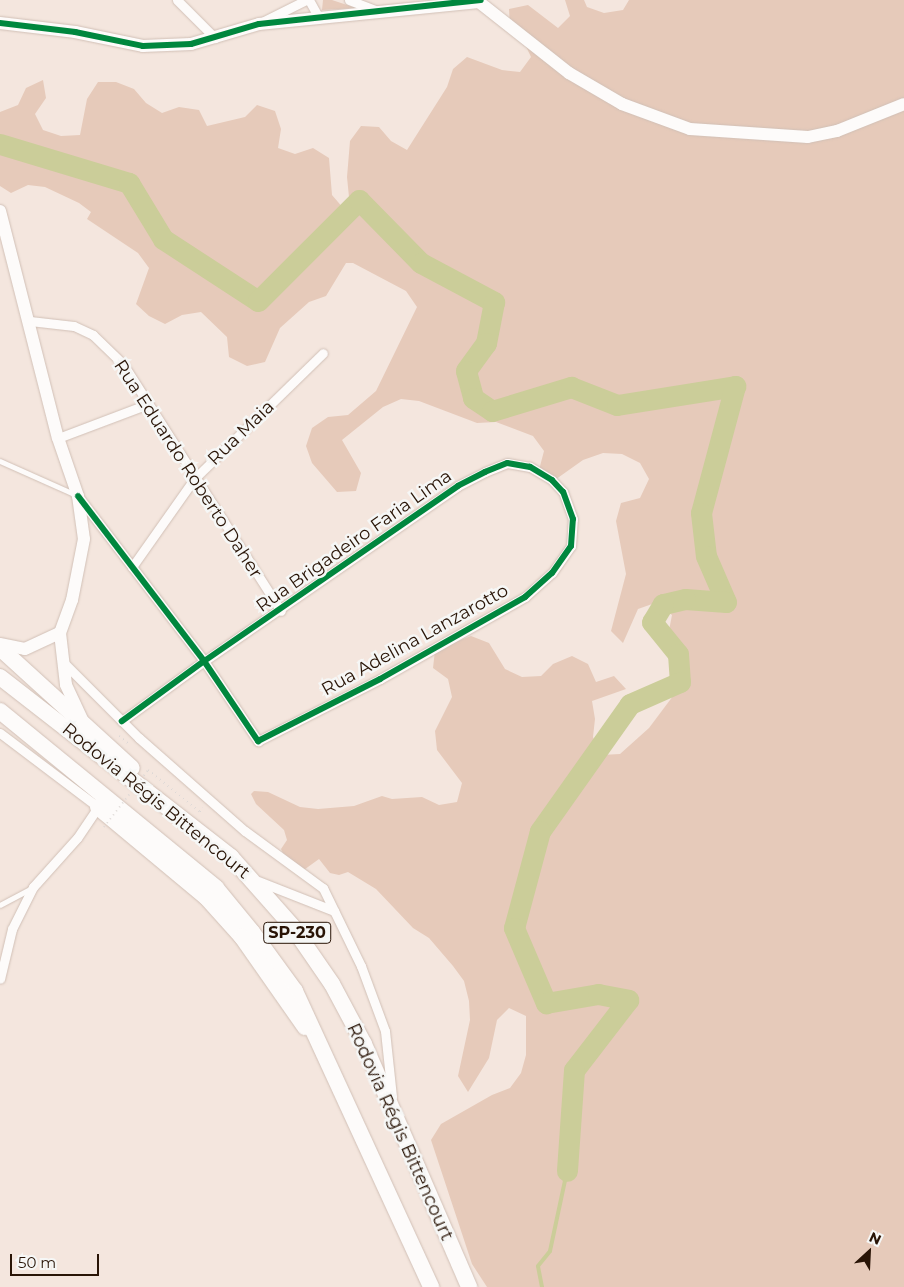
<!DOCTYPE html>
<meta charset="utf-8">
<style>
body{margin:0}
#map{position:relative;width:904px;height:1287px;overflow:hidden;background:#f4e6de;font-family:Montserrat,sans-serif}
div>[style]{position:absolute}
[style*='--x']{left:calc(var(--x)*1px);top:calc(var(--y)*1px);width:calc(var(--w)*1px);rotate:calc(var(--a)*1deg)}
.green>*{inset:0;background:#e6caba}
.stream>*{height:4px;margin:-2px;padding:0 2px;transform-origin:2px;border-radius:2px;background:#cbcd99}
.river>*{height:21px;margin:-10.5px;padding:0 10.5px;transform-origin:10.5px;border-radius:10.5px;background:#cbcd99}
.path>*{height:2px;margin-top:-1px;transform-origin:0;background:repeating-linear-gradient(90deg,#ddd8d6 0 1px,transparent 0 5px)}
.roads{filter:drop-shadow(0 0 1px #d1c0b6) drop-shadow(0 0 1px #d1c0b6)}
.lane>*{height:4.5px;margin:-2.25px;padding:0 2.25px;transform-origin:2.25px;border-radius:2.25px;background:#fdfbfa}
.street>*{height:9px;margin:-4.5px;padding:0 4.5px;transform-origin:4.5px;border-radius:4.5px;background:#fdfbfa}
.secondary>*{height:12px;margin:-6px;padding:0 6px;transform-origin:6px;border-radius:6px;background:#fdfbfa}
.highway>*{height:16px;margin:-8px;padding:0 8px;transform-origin:8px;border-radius:8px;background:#fdfbfa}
.path-bridge>*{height:2px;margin-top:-1px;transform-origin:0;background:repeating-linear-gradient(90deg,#ddd8d6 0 1px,transparent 0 5px)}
.cycleway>*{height:6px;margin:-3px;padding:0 3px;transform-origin:3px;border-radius:3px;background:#00873e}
span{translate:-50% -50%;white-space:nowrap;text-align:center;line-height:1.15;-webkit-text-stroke:5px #f6f7f6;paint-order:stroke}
.shield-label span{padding:1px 4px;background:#f6f7f6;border:1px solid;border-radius:4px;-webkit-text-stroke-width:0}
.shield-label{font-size:16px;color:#291406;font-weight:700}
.street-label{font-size:18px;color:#291406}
.north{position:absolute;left:844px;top:1227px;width:50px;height:50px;-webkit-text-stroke:4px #f6f7f6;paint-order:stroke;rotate:25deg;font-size:14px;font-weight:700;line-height:20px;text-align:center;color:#291406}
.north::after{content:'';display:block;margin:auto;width:18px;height:22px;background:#291406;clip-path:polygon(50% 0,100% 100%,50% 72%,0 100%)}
.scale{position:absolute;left:10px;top:1254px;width:89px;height:22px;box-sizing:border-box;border:2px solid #291406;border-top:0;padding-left:6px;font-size:15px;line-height:18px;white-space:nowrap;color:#291406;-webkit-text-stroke:4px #f6f7f6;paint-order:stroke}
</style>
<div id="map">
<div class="green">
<i style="clip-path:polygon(323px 0,332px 0,356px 8px,322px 10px)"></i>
<i style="clip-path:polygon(565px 0,584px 0,587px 7px,604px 13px,623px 10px,629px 0,904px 0,904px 1287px,487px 1287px,472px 1264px,431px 1140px,441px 1124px,492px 1095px,510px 1088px,521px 1073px,526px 1055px,526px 1016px,509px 1008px,497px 1020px,489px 1058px,468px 1092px,458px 1076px,470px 1020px,469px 1001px,464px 981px,453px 966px,429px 938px,413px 928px,376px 889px,348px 872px,339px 875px,330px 873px,319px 859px,301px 872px,289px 866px,281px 849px,287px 840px,284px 830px,256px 804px,251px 794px,254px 791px,268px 792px,300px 807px,318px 809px,354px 806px,382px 796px,392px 799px,422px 797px,439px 805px,457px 802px,462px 783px,437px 750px,435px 731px,452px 697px,448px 679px,433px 668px,435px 650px,471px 636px,489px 643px,505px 669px,522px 677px,541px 676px,553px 664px,572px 656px,588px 664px,596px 682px,614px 676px,626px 689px,592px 701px,595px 719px,593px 737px,601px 755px,620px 754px,649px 728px,682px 684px,676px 667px,665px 651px,672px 615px,655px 603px,638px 609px,623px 643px,611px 631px,626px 574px,616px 521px,621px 503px,640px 498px,649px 479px,640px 463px,622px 454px,603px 453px,583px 460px,552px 482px,539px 470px,544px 451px,533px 436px,496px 422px,477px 423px,419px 401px,401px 399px,383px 407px,342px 440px,361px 473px,356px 491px,337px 492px,312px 463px,306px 446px,312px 428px,328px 417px,348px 415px,376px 391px,417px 307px,406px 291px,353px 263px,346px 263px,326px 296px,309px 302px,280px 328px,265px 362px,247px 366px,229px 357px,227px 337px,201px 312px,182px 315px,165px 324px,149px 316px,136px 304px,149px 268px,138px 253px,87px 219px,91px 212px,79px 203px,45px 187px,28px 185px,11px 193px,0 186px,0 112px,18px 105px,26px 88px,43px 80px,46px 98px,35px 114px,43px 130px,61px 136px,80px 135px,87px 99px,98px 82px,116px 82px,134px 89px,146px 103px,162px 113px,179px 107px,199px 110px,207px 126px,245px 117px,257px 105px,275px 111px,281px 129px,278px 148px,295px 154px,313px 148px,329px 158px,332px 195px,344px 209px,349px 197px,347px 177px,350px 141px,361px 126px,379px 127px,391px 141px,407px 150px,447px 87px,453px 69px,467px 57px,502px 70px,520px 72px,531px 57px,523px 40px,510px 28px,509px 9px,528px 5px,558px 28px,570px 16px)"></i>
</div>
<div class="stream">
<i style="--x:542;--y:1287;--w:21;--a:-101"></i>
<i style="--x:538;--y:1266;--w:19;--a:-51"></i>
<i style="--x:550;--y:1251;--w:82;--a:-78"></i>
</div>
<div class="river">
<i style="--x:0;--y:144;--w:135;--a:16.8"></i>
<i style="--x:129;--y:183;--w:66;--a:58.7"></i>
<i style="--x:163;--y:239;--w:113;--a:33.1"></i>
<i style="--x:258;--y:301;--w:143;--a:-45"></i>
<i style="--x:359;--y:200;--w:88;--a:45.5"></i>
<i style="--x:421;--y:263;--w:83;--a:28.1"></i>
<i style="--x:494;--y:302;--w:42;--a:101"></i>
<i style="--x:486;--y:343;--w:34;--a:126"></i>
<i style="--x:466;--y:371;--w:28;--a:75"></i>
<i style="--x:473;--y:398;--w:23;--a:34"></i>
<i style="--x:492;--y:411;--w:83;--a:-16.9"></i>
<i style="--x:571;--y:387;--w:49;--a:21.4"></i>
<i style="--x:617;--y:405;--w:120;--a:-9.1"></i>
<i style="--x:735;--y:386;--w:131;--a:105"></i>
<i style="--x:701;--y:513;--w:43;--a:83.4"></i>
<i style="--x:706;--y:556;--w:50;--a:66.5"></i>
<i style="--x:726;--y:602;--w:41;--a:-175.8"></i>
<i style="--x:685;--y:599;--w:23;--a:167"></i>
<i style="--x:663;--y:604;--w:21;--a:121"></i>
<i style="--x:652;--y:622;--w:41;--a:50.9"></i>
<i style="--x:678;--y:654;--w:28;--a:86"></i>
<i style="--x:680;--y:682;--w:55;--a:156.3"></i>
<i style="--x:630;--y:704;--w:156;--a:125.3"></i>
<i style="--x:540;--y:831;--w:100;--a:105"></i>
<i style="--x:514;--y:928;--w:82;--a:66.9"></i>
<i style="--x:546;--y:1003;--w:53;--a:-9.8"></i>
<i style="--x:598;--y:994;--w:31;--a:11"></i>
<i style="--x:628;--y:1000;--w:88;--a:127.6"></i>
<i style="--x:574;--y:1070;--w:101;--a:94"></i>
</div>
<div class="path">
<i style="--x:119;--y:736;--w:13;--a:39"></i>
<i style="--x:148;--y:770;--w:67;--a:38.9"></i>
<i style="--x:200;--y:812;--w:5;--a:-53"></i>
</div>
<div class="roads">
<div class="lane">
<i style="--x:0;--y:461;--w:81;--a:24"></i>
<i style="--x:0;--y:905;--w:34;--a:-28"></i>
</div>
<div class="street">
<i style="--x:177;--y:0;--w:54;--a:45"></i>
<i style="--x:309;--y:0;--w:21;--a:61"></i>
<i style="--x:349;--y:0;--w:30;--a:21"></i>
<i style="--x:264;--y:21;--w:47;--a:-26.6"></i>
<i style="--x:30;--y:321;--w:44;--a:6.5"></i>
<i style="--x:74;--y:326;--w:21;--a:25"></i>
<i style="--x:93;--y:335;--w:42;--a:44"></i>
<i style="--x:123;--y:364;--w:293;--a:57.4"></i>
<i style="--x:58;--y:438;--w:96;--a:-20.7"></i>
<i style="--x:78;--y:496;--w:208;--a:52.6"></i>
<i style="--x:204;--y:661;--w:97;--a:56"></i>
<i style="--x:258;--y:741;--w:137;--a:-26.9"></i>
<i style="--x:380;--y:679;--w:167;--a:-29.5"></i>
<i style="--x:525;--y:597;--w:36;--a:-42"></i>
<i style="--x:552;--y:573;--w:33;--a:-55"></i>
<i style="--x:571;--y:546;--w:27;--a:-86"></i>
<i style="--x:573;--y:519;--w:29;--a:-110"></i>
<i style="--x:563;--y:492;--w:16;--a:-133"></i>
<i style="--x:552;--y:480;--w:26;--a:-149"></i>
<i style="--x:530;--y:467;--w:23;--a:-170"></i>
<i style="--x:507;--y:463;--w:24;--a:158"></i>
<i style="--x:485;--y:472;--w:30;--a:153"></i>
<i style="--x:458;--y:486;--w:308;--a:145.4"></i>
<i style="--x:204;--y:661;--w:102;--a:143.8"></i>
<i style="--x:132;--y:567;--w:108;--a:-54.8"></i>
<i style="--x:194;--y:479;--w:180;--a:-44.3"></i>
<i style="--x:62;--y:661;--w:109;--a:45"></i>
<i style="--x:139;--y:738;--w:141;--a:41.3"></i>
<i style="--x:245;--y:831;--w:97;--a:36.2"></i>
<i style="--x:323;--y:888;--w:87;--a:64"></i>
<i style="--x:361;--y:966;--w:69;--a:69.7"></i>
<i style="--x:385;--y:1031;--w:66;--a:83.9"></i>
<i style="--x:0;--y:733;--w:123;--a:37.1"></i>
<i style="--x:98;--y:807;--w:37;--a:124"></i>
<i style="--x:77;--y:838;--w:66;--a:131.9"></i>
<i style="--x:33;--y:887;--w:47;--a:116.6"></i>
<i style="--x:12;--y:929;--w:51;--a:103.5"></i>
<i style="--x:258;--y:881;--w:82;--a:21.5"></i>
</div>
<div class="secondary">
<i style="--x:0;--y:23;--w:76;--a:6.8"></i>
<i style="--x:75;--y:32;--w:69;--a:11.6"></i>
<i style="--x:143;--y:46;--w:48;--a:-2.4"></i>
<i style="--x:191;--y:44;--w:71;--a:-16.4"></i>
<i style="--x:259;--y:24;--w:221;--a:-5.7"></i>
<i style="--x:479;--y:2;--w:115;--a:38.3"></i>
<i style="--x:569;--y:73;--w:61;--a:30.3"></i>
<i style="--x:622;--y:104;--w:72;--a:20.2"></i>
<i style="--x:690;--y:129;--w:118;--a:3.9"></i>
<i style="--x:808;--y:137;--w:30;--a:-12"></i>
<i style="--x:837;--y:131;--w:72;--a:-21.9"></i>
<i style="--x:0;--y:211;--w:234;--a:75.7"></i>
<i style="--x:58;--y:438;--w:61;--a:71"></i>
<i style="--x:78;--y:496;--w:43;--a:82.1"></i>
<i style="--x:84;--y:539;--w:62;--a:101.1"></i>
<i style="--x:72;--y:600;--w:35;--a:110"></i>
<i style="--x:60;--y:633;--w:52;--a:83.4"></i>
<i style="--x:66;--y:685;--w:38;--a:65"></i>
<i style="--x:0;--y:644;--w:25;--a:11"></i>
<i style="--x:25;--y:649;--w:38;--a:-25"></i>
</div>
<div class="highway">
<i style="--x:0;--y:648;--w:178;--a:42.3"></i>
<i style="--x:0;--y:677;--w:293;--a:37.9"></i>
<i style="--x:231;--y:857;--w:92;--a:48.5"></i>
<i style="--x:292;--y:926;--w:70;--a:55.4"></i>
<i style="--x:332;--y:984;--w:68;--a:61.9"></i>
<i style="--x:364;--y:1044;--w:265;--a:66.6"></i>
<i style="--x:0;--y:711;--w:279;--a:39.3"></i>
<i style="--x:216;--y:888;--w:57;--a:50.7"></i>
<i style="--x:252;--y:932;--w:73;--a:53.9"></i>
<i style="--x:295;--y:991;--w:326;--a:65.3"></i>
<i style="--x:98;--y:807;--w:141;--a:39.8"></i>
<i style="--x:206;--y:897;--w:54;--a:48"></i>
<i style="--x:242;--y:937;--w:110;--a:55"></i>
</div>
</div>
<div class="path-bridge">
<i style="--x:104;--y:827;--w:72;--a:-52.3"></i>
</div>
<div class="cycleway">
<i style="--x:0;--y:23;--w:76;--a:6.8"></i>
<i style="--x:75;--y:32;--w:69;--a:11.6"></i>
<i style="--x:143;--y:46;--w:48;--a:-2.4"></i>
<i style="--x:191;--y:44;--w:71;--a:-16.4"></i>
<i style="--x:259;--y:24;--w:223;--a:-6.2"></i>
<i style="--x:78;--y:496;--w:208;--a:52.6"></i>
<i style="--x:204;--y:661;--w:97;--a:56"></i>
<i style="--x:258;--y:741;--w:137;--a:-26.9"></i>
<i style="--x:380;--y:679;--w:167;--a:-29.5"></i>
<i style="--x:525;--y:597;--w:36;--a:-42"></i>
<i style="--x:552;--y:573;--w:33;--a:-55"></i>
<i style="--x:571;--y:546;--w:27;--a:-86"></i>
<i style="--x:573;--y:519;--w:29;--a:-110"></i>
<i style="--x:563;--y:492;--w:16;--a:-133"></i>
<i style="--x:552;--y:480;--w:26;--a:-149"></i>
<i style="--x:530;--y:467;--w:23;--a:-170"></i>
<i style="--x:507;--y:463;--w:24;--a:158"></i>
<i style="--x:485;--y:472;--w:30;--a:153"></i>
<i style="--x:458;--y:486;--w:308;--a:145.4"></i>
<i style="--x:204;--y:661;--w:102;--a:143.8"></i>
</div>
<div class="shield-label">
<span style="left:297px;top:933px">SP-230</span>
</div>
<div class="street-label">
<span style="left:241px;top:433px;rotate:-44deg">Rua Maia</span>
<span style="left:188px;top:469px;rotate:57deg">Rua Eduardo Roberto Daher</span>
<span style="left:354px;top:541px;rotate:-35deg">Rua Brigadeiro Faria Lima</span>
<span style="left:415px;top:640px;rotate:-29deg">Rua Adelina Lanzarotto</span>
<span style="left:156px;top:801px;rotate:39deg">Rodovia Régis Bittencourt</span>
<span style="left:400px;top:1132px;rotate:66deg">Rodovia Régis Bittencourt</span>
</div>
<div class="north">N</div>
<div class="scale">50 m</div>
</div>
